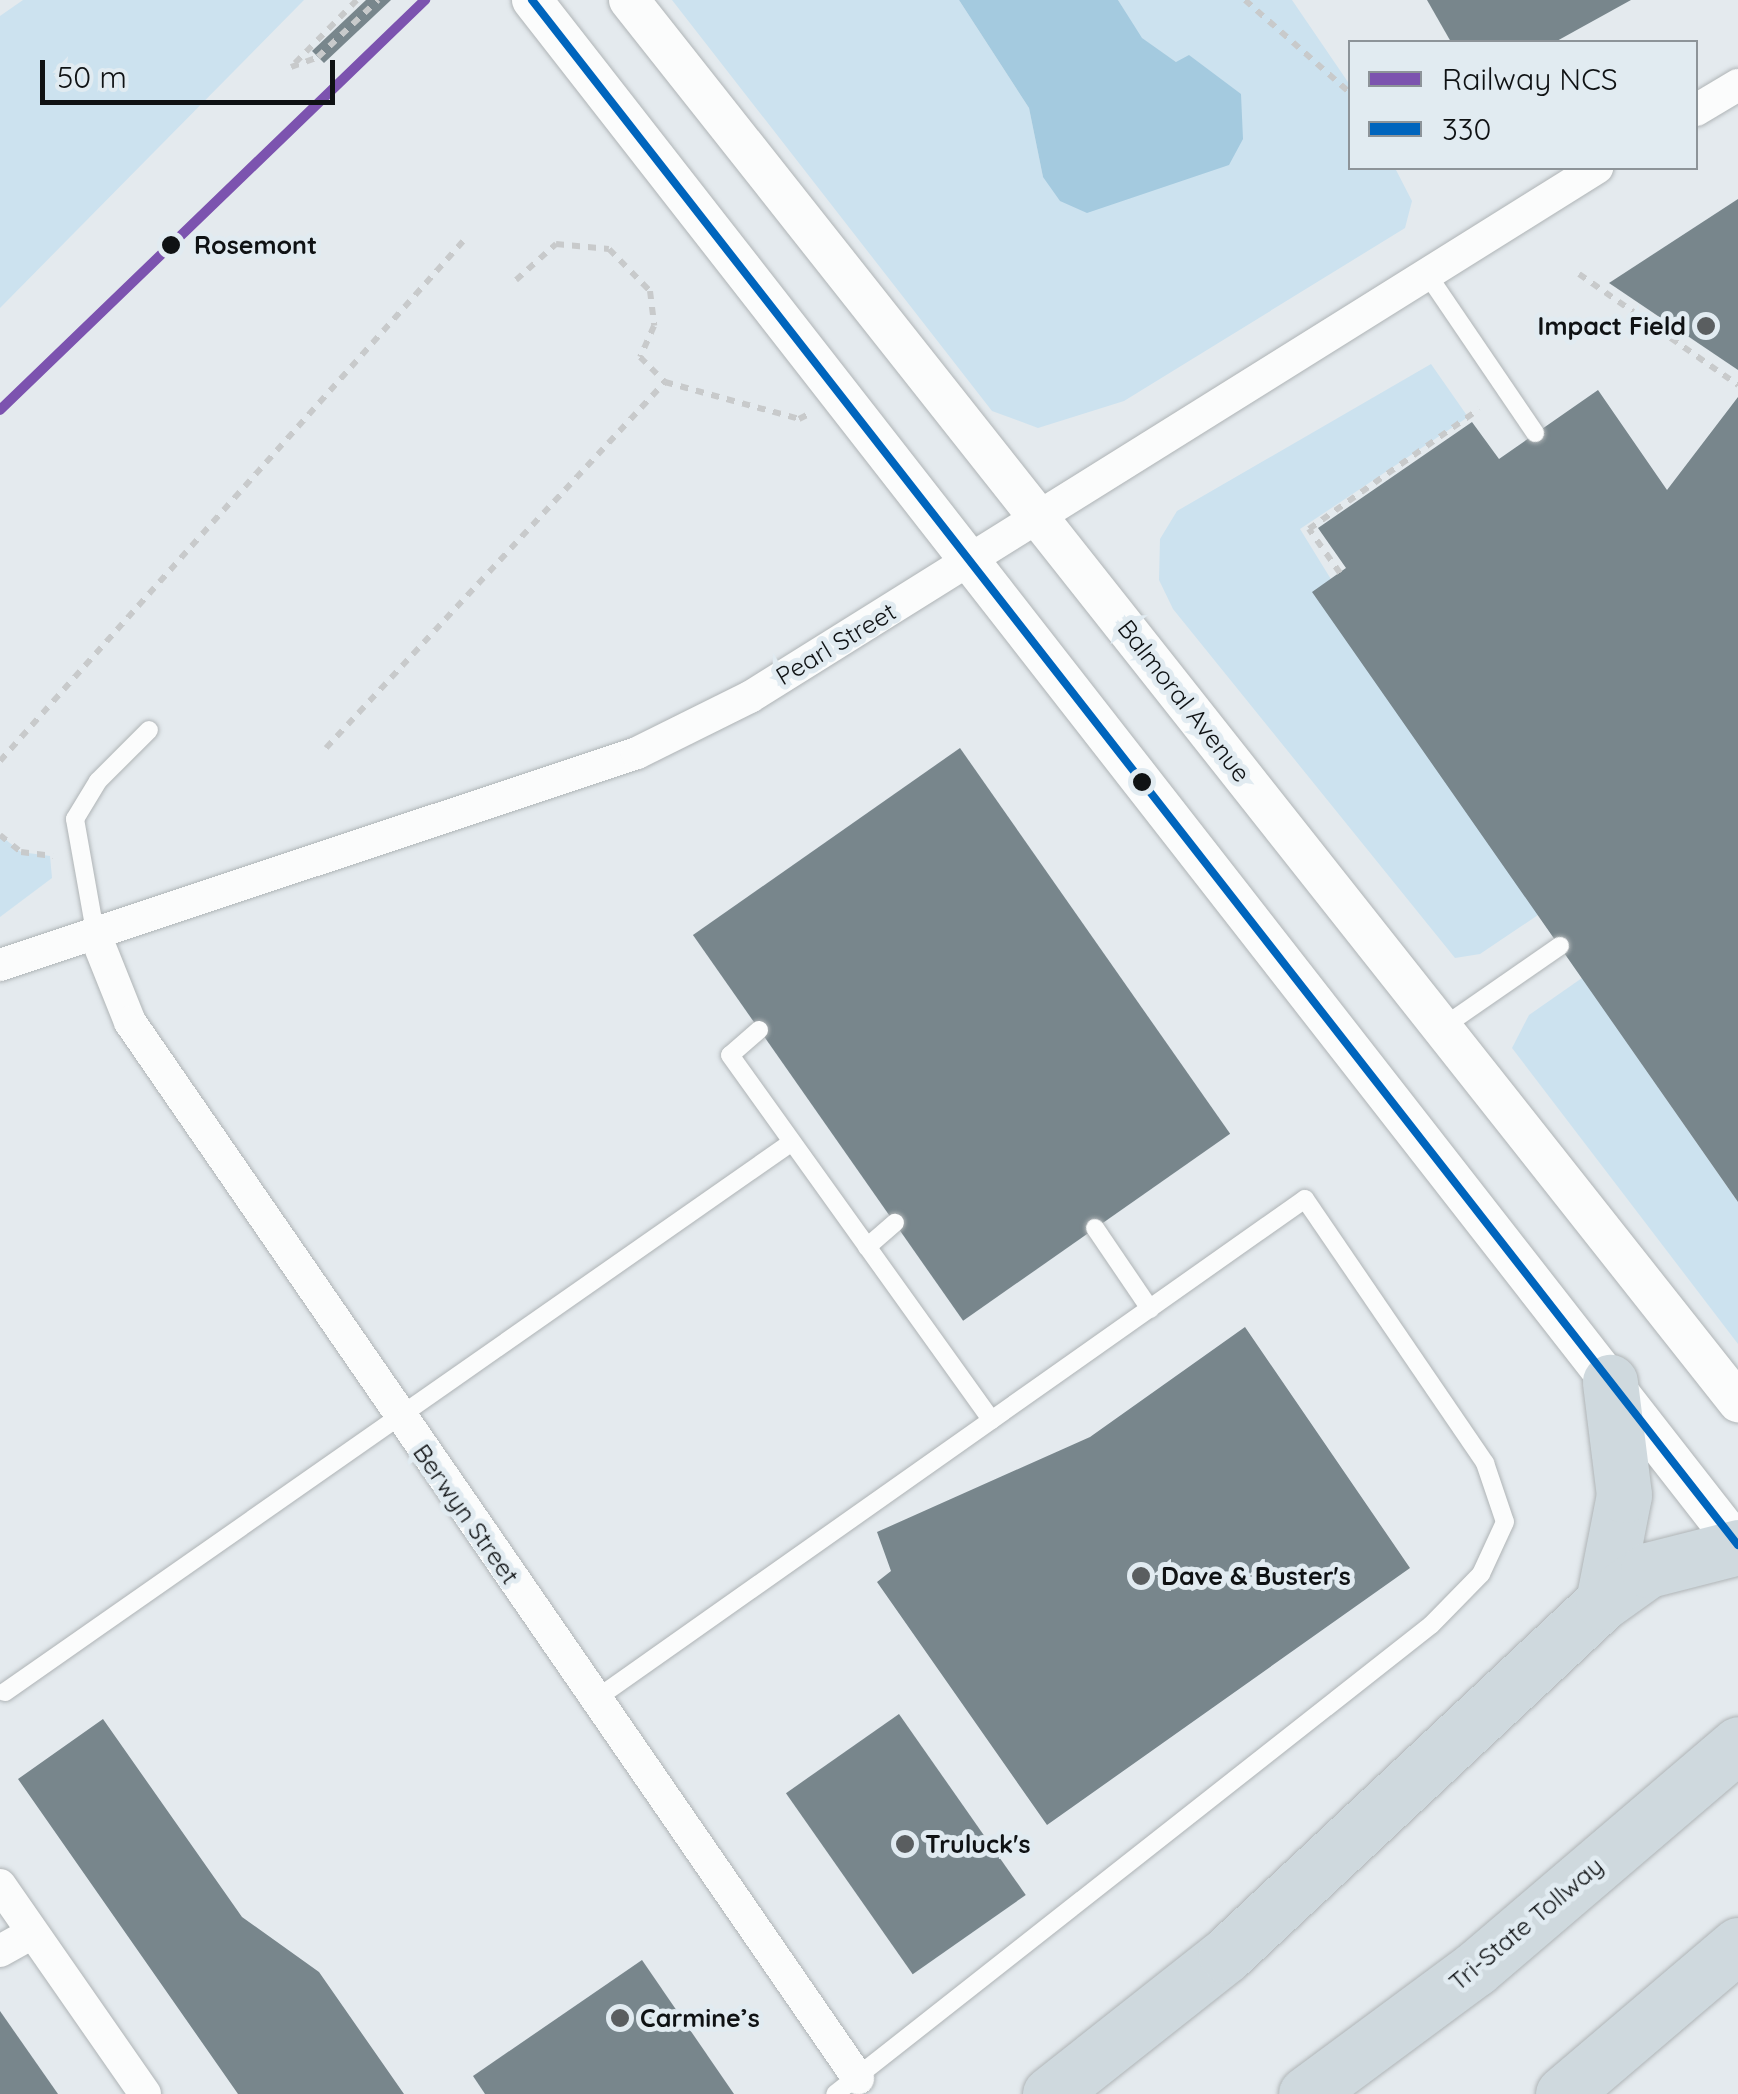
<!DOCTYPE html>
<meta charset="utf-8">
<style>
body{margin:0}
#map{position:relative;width:1738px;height:2094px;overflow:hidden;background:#e4eaee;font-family:Quicksand,sans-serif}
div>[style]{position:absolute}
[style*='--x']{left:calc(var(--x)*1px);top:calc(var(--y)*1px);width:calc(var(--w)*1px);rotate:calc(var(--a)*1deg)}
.green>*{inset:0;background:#cce2ef}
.water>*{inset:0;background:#a4cadf}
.building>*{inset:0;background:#78868c;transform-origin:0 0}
.path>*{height:6px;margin-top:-3px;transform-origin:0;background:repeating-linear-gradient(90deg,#c8cacb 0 8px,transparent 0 16px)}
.roads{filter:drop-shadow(0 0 2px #afb4b6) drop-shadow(0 0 2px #afb4b6)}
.service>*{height:18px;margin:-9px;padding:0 9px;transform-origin:9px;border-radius:9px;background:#fbfcfc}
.minor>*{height:32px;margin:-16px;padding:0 16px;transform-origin:16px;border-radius:16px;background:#fbfcfc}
.tertiary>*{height:40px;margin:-20px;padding:0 20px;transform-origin:20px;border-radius:20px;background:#fbfcfc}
.motorway>*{height:55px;margin:-27.5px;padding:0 27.5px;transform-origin:27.5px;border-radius:27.5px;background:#cfd9de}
.bus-1>*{height:8px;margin:-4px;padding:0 4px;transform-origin:4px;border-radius:4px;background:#0065bd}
.rail-1>*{height:10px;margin:-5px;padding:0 5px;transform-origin:5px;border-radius:5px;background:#7c53af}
.dots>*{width:28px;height:28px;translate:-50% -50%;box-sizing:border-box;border:5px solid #e1ebf1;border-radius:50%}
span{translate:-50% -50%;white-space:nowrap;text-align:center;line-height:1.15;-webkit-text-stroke:10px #e1ebf1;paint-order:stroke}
.stop-label{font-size:25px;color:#0f1214;font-weight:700}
.left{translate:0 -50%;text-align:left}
.poi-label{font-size:25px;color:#0f1214;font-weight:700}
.right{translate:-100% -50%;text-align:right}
.street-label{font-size:25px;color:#0f1214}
.legend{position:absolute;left:1348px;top:40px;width:350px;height:130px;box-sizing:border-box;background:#e1ebf1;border:2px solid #8d9499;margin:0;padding:12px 18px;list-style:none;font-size:30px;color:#0f1214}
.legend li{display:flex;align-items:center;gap:20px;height:50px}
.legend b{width:50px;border:2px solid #8d9499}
.scale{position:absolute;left:40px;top:60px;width:295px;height:45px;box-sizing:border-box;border:5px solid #0f1214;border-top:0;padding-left:12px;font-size:30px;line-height:35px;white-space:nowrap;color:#0f1214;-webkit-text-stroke:8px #e1ebf1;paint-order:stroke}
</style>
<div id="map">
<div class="green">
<i style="clip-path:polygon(23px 0,304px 0,0 308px,0 16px)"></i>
<i style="clip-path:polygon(672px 0,959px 0,1029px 108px,1043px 177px,1176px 62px,1141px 38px,1118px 0,1292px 0,1350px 85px,1350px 168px,1395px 168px,1412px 201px,1405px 228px,1124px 401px,1038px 428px,992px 411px)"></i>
<i style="clip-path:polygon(1431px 364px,1468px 417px,1300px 529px,1538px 915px,1480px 954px,1455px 958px,1173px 609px,1159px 580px,1160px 539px,1177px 511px)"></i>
<i style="clip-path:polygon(0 835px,21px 852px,50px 856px,52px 878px,0 917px)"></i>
<i style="clip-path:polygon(1582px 978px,1738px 1202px,1738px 1344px,1512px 1048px,1529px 1015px)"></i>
</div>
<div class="water">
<i style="clip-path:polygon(959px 0,1118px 0,1142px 38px,1176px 62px,1189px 55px,1241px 94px,1243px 139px,1229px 165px,1087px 213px,1060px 201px,1043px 177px,1029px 108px)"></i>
</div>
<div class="building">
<i style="clip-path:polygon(366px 0,391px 0,324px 63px,312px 51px)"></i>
<i style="clip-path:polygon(1427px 0,1631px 0,1555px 42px,1451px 42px)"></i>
<i style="clip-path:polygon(1738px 199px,1738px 370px,1609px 283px)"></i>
<i style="clip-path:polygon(1598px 390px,1667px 490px,1738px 397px,1738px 1202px,1312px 592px,1346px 568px,1318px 528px,1472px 422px,1499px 459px)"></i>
<i style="left:960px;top:748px;width:471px;height:326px;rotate:55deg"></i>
<i style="clip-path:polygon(1245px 1327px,1410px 1568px,1047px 1825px,877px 1582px,891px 1571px,877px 1532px,1090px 1437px)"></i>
<i style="left:899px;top:1714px;width:221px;height:138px;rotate:55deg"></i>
<i style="clip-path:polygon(103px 1719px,242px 1917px,319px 1972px,404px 2094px,238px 2094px,18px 1779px)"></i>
<i style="clip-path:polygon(642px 1960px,734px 2094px,485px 2094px,473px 2076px)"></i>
<i style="clip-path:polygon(0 2011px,58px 2094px,0 2094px)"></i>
</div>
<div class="path">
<i style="--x:1245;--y:0;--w:140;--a:41.5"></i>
<i style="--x:295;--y:63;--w:88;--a:-45.5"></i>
<i style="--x:291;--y:67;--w:29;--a:-20"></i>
<i style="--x:318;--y:57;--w:83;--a:-43.5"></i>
<i style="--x:1579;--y:274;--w:194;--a:34.9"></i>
<i style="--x:516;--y:280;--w:54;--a:-42"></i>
<i style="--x:556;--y:244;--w:53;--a:5.4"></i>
<i style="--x:609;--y:249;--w:59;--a:45.7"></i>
<i style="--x:650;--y:291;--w:35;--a:83"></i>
<i style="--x:654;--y:326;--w:34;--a:114"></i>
<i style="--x:640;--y:357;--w:35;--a:45"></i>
<i style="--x:665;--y:382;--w:139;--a:15.4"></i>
<i style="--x:799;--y:419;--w:11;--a:-27"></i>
<i style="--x:1340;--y:573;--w:54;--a:-125.2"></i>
<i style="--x:1309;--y:529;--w:208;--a:-35.2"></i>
<i style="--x:326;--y:748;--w:499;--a:-47.2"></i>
<i style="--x:0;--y:761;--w:700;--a:-48.3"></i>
<i style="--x:0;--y:835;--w:27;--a:39"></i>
<i style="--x:21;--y:852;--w:32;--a:7"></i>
</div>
<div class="roads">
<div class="service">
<i style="--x:1425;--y:271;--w:196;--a:55.8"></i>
<i style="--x:96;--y:937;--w:120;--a:-100.1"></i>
<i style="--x:75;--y:819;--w:44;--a:-58.8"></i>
<i style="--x:98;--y:781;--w:72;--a:-45"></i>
<i style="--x:1440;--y:1029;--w:146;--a:-34.7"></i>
<i style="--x:759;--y:1030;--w:38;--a:139"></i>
<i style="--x:730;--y:1055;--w:449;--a:54.4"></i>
<i style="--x:1095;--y:1228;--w:98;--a:55.8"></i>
<i style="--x:867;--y:1247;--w:37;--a:-41"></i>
<i style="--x:5;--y:1692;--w:960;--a:-34.95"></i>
<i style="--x:593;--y:1701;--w:871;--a:-35.19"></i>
<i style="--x:1305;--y:1199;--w:320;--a:55.7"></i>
<i style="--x:1485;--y:1463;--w:62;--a:71.3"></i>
<i style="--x:1505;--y:1522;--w:57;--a:114.8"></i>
<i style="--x:1481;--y:1574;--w:71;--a:134.4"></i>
<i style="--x:1431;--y:1625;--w:758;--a:141.8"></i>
</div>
<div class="minor">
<i style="--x:1696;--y:110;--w:49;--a:-30.8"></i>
<i style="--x:96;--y:937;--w:92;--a:68.2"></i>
<i style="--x:130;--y:1022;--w:1283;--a:55.42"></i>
<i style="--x:0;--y:965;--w:671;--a:-18.41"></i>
<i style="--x:637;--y:753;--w:126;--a:-26.4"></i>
<i style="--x:750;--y:697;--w:999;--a:-31.99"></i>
<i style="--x:0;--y:1885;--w:254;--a:55.2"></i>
<i style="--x:0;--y:1951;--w:37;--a:-29"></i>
</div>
<div class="tertiary">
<i style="--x:532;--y:0;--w:1960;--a:52.03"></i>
<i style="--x:629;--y:0;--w:1788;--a:51.66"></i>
</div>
<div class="motorway">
<i style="--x:1603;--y:1602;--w:109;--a:-78.9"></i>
<i style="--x:1624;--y:1495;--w:114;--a:-97.1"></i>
<i style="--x:1050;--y:2094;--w:224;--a:-38.3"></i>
<i style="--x:1226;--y:1955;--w:516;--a:-43.12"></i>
<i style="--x:1603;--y:1602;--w:55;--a:-35.4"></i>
<i style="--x:1648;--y:1570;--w:93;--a:-14.3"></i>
<i style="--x:1306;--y:2094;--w:210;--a:-36.5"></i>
<i style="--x:1475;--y:1969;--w:346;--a:-40.5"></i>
<i style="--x:1563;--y:2094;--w:230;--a:-40.4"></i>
</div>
</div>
<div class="bus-1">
<i style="--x:532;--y:0;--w:1960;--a:52.03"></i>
</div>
<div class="rail-1">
<i style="--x:0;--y:410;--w:591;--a:-43.97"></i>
</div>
<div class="dots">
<i style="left:171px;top:245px;background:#0f1214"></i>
<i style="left:1706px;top:326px;background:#5a5e60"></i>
<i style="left:1142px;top:782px;background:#0f1214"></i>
<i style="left:1141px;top:1576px;background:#5a5e60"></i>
<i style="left:905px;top:1844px;background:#5a5e60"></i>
<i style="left:620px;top:2018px;background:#5a5e60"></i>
</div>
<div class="stop-label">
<span class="left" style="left:194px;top:245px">Rosemont</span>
</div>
<div class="poi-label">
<span class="right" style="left:1686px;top:326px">Impact Field</span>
<span class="left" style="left:1161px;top:1576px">Dave &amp; Buster's</span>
<span class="left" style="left:925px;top:1844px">Truluck's</span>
<span class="left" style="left:640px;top:2018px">Carmine’s</span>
</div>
<div class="street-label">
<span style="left:836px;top:644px;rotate:-31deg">Pearl Street</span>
<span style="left:1184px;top:701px;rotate:52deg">Balmoral Avenue</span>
<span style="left:466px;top:1514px;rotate:55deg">Berwyn Street</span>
<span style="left:1526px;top:1924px;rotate:-40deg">Tri-State Tollway</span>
</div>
<ul class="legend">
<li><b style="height:12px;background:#7c53af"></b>Railway NCS</li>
<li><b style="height:12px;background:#0065bd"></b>330</li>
</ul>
<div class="scale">50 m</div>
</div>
